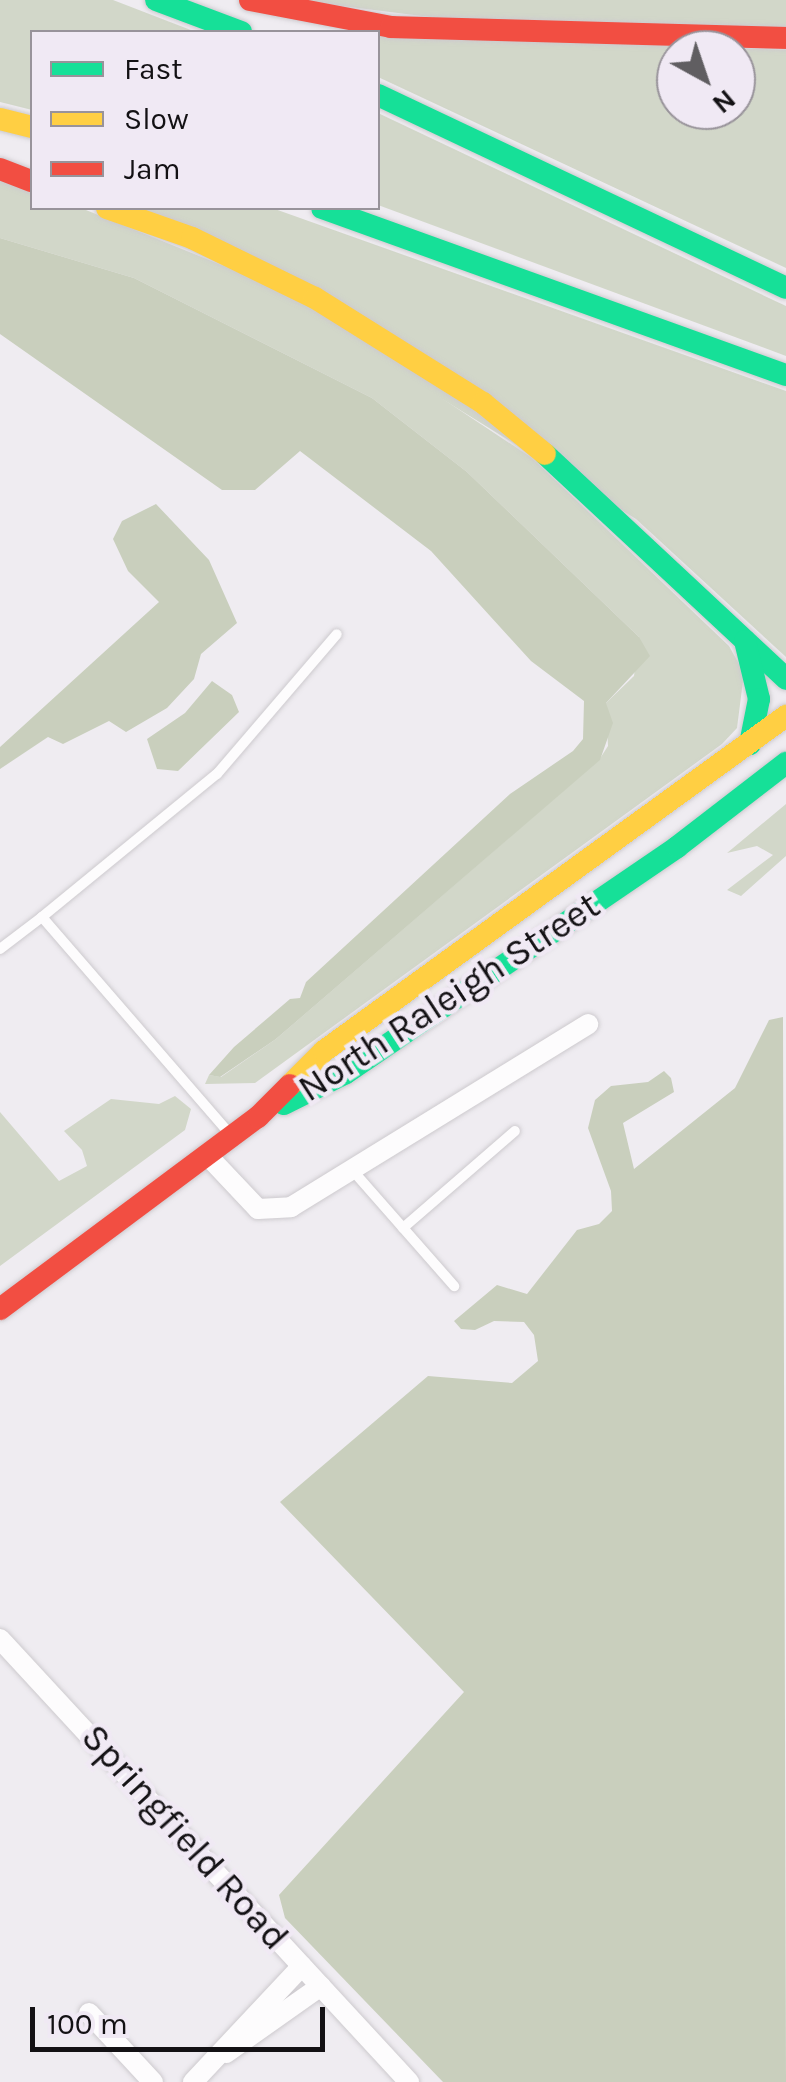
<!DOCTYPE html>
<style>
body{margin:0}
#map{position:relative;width:786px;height:2082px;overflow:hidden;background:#efecf1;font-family:Karla,sans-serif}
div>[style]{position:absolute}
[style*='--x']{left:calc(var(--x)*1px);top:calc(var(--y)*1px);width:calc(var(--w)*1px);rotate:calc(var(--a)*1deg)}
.green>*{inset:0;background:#d2d7c9}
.forest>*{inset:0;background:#c9cfbd}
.roads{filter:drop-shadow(0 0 2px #cdcace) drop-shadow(0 0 2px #cdcace)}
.lane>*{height:10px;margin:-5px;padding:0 5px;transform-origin:5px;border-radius:5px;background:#fdfcfd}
.street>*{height:20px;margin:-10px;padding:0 10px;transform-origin:10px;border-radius:10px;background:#fdfcfd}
.fast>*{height:22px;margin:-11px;padding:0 11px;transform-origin:11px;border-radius:11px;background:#16e098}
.slow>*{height:22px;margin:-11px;padding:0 11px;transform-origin:11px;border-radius:11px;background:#ffcf43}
.jam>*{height:22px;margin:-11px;padding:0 11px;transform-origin:11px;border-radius:11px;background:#f24e42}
span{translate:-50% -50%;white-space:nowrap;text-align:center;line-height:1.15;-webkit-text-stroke:9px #f0e9f4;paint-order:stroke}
.street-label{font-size:38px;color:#131114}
.legend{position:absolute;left:30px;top:30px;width:350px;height:180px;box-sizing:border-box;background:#f0e9f4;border:2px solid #98939a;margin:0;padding:12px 18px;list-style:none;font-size:30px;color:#131114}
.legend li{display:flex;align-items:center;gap:20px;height:50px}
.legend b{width:50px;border:2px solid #98939a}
.north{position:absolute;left:656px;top:30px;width:100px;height:100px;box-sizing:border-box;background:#f0e9f4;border:2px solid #98939a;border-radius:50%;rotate:140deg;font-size:28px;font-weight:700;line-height:40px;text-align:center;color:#131114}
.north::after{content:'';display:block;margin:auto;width:35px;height:45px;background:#605e61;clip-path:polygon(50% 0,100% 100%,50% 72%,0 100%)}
.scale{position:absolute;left:30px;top:2007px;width:295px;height:45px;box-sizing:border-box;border:5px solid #131114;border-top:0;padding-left:12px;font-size:30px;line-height:35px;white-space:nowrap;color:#131114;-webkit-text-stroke:8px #f0e9f4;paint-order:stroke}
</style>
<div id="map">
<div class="green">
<i style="clip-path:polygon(0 0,113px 0,196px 32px,32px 32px,32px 110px,0 102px)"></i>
<i style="clip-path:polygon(294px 0,786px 0,786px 33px,526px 29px)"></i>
<i style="clip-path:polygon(evenodd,378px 34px,786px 50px,786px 268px,378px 77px,378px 34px,676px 50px,736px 50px,736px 110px,676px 110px,676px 50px)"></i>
<i style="clip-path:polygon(378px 113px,786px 306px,786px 356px,378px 205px)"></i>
<i style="clip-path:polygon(0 179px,32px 190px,32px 208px,81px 208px,273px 286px,532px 458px,729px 646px,744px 673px,737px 728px,722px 744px,255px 1083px,205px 1084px,209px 1075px,221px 1077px,276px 1039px,599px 760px,608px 746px,606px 703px,634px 676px,639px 637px,467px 472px,372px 398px,134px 278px,0 238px)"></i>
<i style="clip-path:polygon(134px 208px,272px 208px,786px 391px,786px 657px,636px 519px)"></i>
<i style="clip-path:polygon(786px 804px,786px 856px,741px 896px,727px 890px,773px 855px,757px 846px,727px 853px)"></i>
<i style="clip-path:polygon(175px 1096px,191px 1109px,185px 1130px,0 1266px,0 1112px,59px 1181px,87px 1166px,82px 1150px,64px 1131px,111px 1099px,159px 1104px)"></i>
</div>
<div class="forest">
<i style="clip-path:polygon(0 238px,134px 278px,372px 398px,467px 472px,639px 637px,650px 656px,606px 703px,613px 723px,600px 760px,276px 1039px,220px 1077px,209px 1075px,234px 1047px,290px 999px,300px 998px,306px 982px,510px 794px,573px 751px,583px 739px,584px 701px,531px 661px,431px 551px,300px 451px,255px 490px,222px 490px,0 334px)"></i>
<i style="clip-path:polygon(156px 504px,209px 560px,237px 623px,201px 654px,194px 679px,167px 708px,126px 732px,109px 721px,63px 744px,48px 737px,0 769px,0 747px,159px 602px,128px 571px,113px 539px,122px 521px)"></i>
<i style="clip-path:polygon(212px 681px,232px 695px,239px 712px,178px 771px,157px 769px,147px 739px,185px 713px)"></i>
<i style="clip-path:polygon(783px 1017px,786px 2082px,443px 2082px,285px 1918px,279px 1895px,464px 1692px,280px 1502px,428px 1376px,512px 1383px,538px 1361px,534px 1335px,524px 1322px,494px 1321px,475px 1330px,461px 1329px,454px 1321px,497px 1285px,527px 1294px,577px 1230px,599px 1224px,612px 1211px,611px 1191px,588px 1128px,595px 1100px,611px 1086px,648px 1082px,664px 1071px,671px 1078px,674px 1092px,623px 1123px,634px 1169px,735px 1088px,769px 1020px)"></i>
</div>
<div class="roads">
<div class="lane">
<i style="--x:42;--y:917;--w:226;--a:-39.3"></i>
<i style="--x:217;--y:774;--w:184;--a:-49.4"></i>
<i style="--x:0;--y:949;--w:53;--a:-37.3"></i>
<i style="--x:42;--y:917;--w:284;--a:49.1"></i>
<i style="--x:354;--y:1172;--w:152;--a:48.7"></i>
<i style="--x:403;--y:1228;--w:148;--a:-40.9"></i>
</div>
<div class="street">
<i style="--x:207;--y:1155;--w:74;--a:46.6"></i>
<i style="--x:258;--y:1209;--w:33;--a:-3"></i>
<i style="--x:291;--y:1207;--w:349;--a:-31.6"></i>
<i style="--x:0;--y:1639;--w:603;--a:47.29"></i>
<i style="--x:89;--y:2013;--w:94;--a:47.2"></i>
<i style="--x:226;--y:2053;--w:116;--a:-35.2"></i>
<i style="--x:193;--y:2082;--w:159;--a:-46.8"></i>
</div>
<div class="fast">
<i style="--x:156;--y:0;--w:91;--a:20.6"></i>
<i style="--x:378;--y:95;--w:451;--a:25.3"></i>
<i style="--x:322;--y:208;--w:493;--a:19.8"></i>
<i style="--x:545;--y:454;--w:330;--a:43"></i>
<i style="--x:745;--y:641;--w:60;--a:76.4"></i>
<i style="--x:759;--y:699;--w:46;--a:101.3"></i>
<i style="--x:284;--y:1104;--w:69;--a:-26.6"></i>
<i style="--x:346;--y:1073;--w:401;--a:-34.3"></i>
<i style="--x:677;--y:847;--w:138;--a:-37.6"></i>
</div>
<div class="slow">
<i style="--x:0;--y:119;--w:33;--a:14"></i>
<i style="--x:107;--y:208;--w:90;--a:19.4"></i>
<i style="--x:192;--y:238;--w:137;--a:26"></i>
<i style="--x:315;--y:298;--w:198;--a:32"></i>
<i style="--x:483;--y:403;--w:80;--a:39.4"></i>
<i style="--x:290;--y:1085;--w:48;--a:-45"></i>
<i style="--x:324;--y:1051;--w:571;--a:-35.95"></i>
</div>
<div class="jam">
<i style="--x:250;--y:0;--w:144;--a:10.8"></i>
<i style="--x:391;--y:27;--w:395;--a:1.6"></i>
<i style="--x:0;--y:169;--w:34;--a:21"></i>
<i style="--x:0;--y:1309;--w:322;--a:-36.7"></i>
<i style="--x:258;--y:1117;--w:45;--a:-45"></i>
</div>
</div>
<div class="street-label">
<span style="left:449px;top:997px;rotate:-33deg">North Raleigh Street</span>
<span style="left:185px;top:1837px;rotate:48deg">Springfield Road</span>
</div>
<ul class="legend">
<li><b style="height:12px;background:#16e098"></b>Fast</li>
<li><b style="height:12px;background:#ffcf43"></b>Slow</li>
<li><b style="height:12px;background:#f24e42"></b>Jam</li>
</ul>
<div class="north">N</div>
<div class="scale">100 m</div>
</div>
